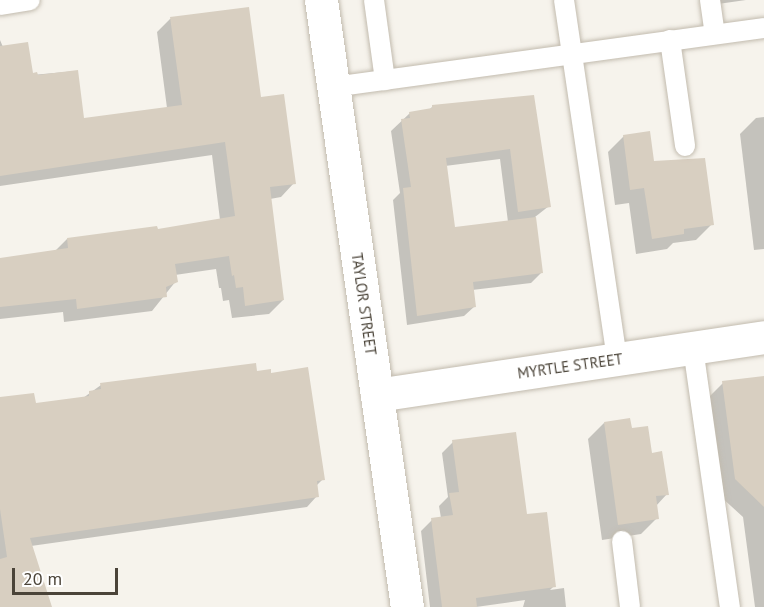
<!DOCTYPE html>
<style>
body{margin:0}
#map{position:relative;width:764px;height:607px;overflow:hidden;background:#f6f3ec;font-family:"PT Sans",sans-serif}
div>[style]{position:absolute}
[style*='--x']{left:calc(var(--x)*1px);top:calc(var(--y)*1px);width:calc(var(--w)*1px);rotate:calc(var(--a)*1deg)}
.shadow>*{inset:0;background:#0003}
.building>*{inset:0;background:#d8cfc1}
.roads{filter:drop-shadow(0 0 2px #c2bbae) drop-shadow(0 0 2px #c2bbae)}
.lane>*{height:20px;margin:-10px;padding:0 10px;transform-origin:10px;border-radius:10px;background:#fff}
.street>*{height:33px;margin:-16.5px;padding:0 16.5px;transform-origin:16.5px;border-radius:16.5px;background:#fff}
span{translate:-50% -50%;white-space:nowrap;text-align:center;line-height:1.15;-webkit-text-stroke:4.5px #fff;paint-order:stroke}
.street-label{font-size:15px;color:#4b4439}
.scale{position:absolute;left:12px;top:568px;width:106px;height:27px;box-sizing:border-box;border:3px solid #4b4439;border-top:0;padding-left:8px;font-size:18px;line-height:21px;white-space:nowrap;color:#4b4439;-webkit-text-stroke:4px #fff;paint-order:stroke}
</style>
<div id="map">
<div class="shadow">
<i style="clip-path:polygon(710px 0,746px 0,711px 5px)"></i>
<i style="clip-path:polygon(248px 8px,260px 99px,294px 183px,281px 197px,270px 199px,283px 300px,269px 314px,232px 318px,229px 300px,223px 301px,221px 288px,219px 288px,216px 269px,175px 275px,176px 281px,152px 311px,64px 322px,63px 312px,0 319px,0 259px,55px 251px,67px 239px,156px 231px,220px 220px,212px 155px,0 186px,0 40px,3px 47px,32px 75px,76px 71px,82px 120px,167px 108px,157px 32px,170px 19px)"></i>
<i style="clip-path:polygon(evenodd,533px 96px,549px 206px,535px 217px,542px 272px,531px 283px,472px 290px,475px 306px,464px 316px,407px 325px,393px 200px,400px 193px,391px 131px,410px 113px,429px 110px,432px 107px,533px 96px,500px 159px,508px 222px,454px 229px,445px 166px,500px 159px)"></i>
<i style="clip-path:polygon(764px 117px,764px 249px,754px 250px,740px 134px,756px 118px)"></i>
<i style="clip-path:polygon(624px 136px,653px 162px,712px 224px,696px 240px,673px 243px,667px 249px,636px 254px,629px 203px,615px 205px,608px 152px)"></i>
<i style="clip-path:polygon(256px 373px,323px 479px,316px 486px,317px 496px,307px 507px,31px 546px,50px 607px,0 607px,0 399px,34px 405px,83px 398px,101px 385px)"></i>
<i style="clip-path:polygon(764px 378px,764px 607px,755px 607px,743px 517px,720px 496px,707px 399px,723px 383px)"></i>
<i style="clip-path:polygon(604px 423px,631px 430px,651px 454px,667px 494px,656px 506px,657px 518px,641px 534px,602px 540px,588px 439px)"></i>
<i style="clip-path:polygon(453px 442px,526px 516px,554px 586px,550px 590px,564px 588px,566px 607px,523px 607px,525px 600px,476px 607px,430px 607px,421px 531px,432px 520px,441px 518px,439px 506px,448px 497px,442px 453px)"></i>
</div>
<div class="building">
<i style="clip-path:polygon(249px 7px,261px 97px,284px 94px,296px 184px,270px 187px,284px 300px,245px 306px,243px 287px,236px 288px,234px 275px,232px 276px,229px 256px,175px 264px,178px 282px,166px 287px,167px 297px,77px 309px,76px 299px,0 307px,0 258px,68px 248px,67px 238px,157px 226px,158px 229px,235px 216px,225px 142px,0 176px,0 46px,28px 42px,33px 73px,37px 72px,38px 75px,78px 70px,84px 118px,182px 105px,170px 17px)"></i>
<i style="clip-path:polygon(534px 95px,551px 207px,518px 212px,510px 149px,446px 158px,455px 227px,536px 217px,543px 273px,473px 282px,476px 307px,417px 316px,403px 188px,411px 187px,401px 119px,410px 118px,409px 112px,432px 108px,432px 105px)"></i>
<i style="clip-path:polygon(650px 131px,654px 161px,705px 158px,714px 225px,684px 229px,684px 234px,652px 239px,644px 188px,630px 190px,623px 135px)"></i>
<i style="clip-path:polygon(256px 363px,257px 371px,271px 369px,271px 373px,308px 367px,325px 480px,317px 481px,319px 497px,30px 538px,52px 607px,0 607px,0 559px,7px 557px,0 509px,0 397px,34px 393px,36px 403px,89px 396px,89px 391px,101px 389px,100px 383px)"></i>
<i style="clip-path:polygon(764px 376px,764px 507px,735px 479px,722px 381px)"></i>
<i style="clip-path:polygon(630px 418px,632px 428px,648px 426px,652px 453px,662px 451px,669px 495px,656px 496px,659px 519px,618px 525px,604px 422px)"></i>
<i style="clip-path:polygon(516px 432px,527px 514px,547px 512px,556px 587px,476px 598px,477px 607px,442px 607px,431px 518px,453px 515px,449px 493px,459px 492px,452px 440px)"></i>
</div>
<div class="roads">
<div class="lane">
<i style="--x:374;--y:0;--w:81;--a:82.2"></i>
<i style="--x:564;--y:0;--w:363;--a:81.6"></i>
<i style="--x:710;--y:0;--w:34;--a:82"></i>
<i style="--x:0;--y:5;--w:30;--a:-9"></i>
<i style="--x:670;--y:40;--w:107;--a:81.9"></i>
<i style="--x:333;--y:87;--w:435;--a:-7.8"></i>
<i style="--x:693;--y:348;--w:262;--a:81.9"></i>
<i style="--x:622;--y:541;--w:66;--a:83.1"></i>
</div>
<div class="street">
<i style="--x:321;--y:0;--w:613;--a:81.94"></i>
<i style="--x:377;--y:395;--w:391;--a:-8.5"></i>
</div>
</div>
<div class="street-label">
<span style="left:364px;top:304px;rotate:82deg">TAYLOR STREET</span>
<span style="left:570px;top:366px;rotate:-8deg">MYRTLE STREET</span>
</div>
<div class="scale">20 m</div>
</div>
